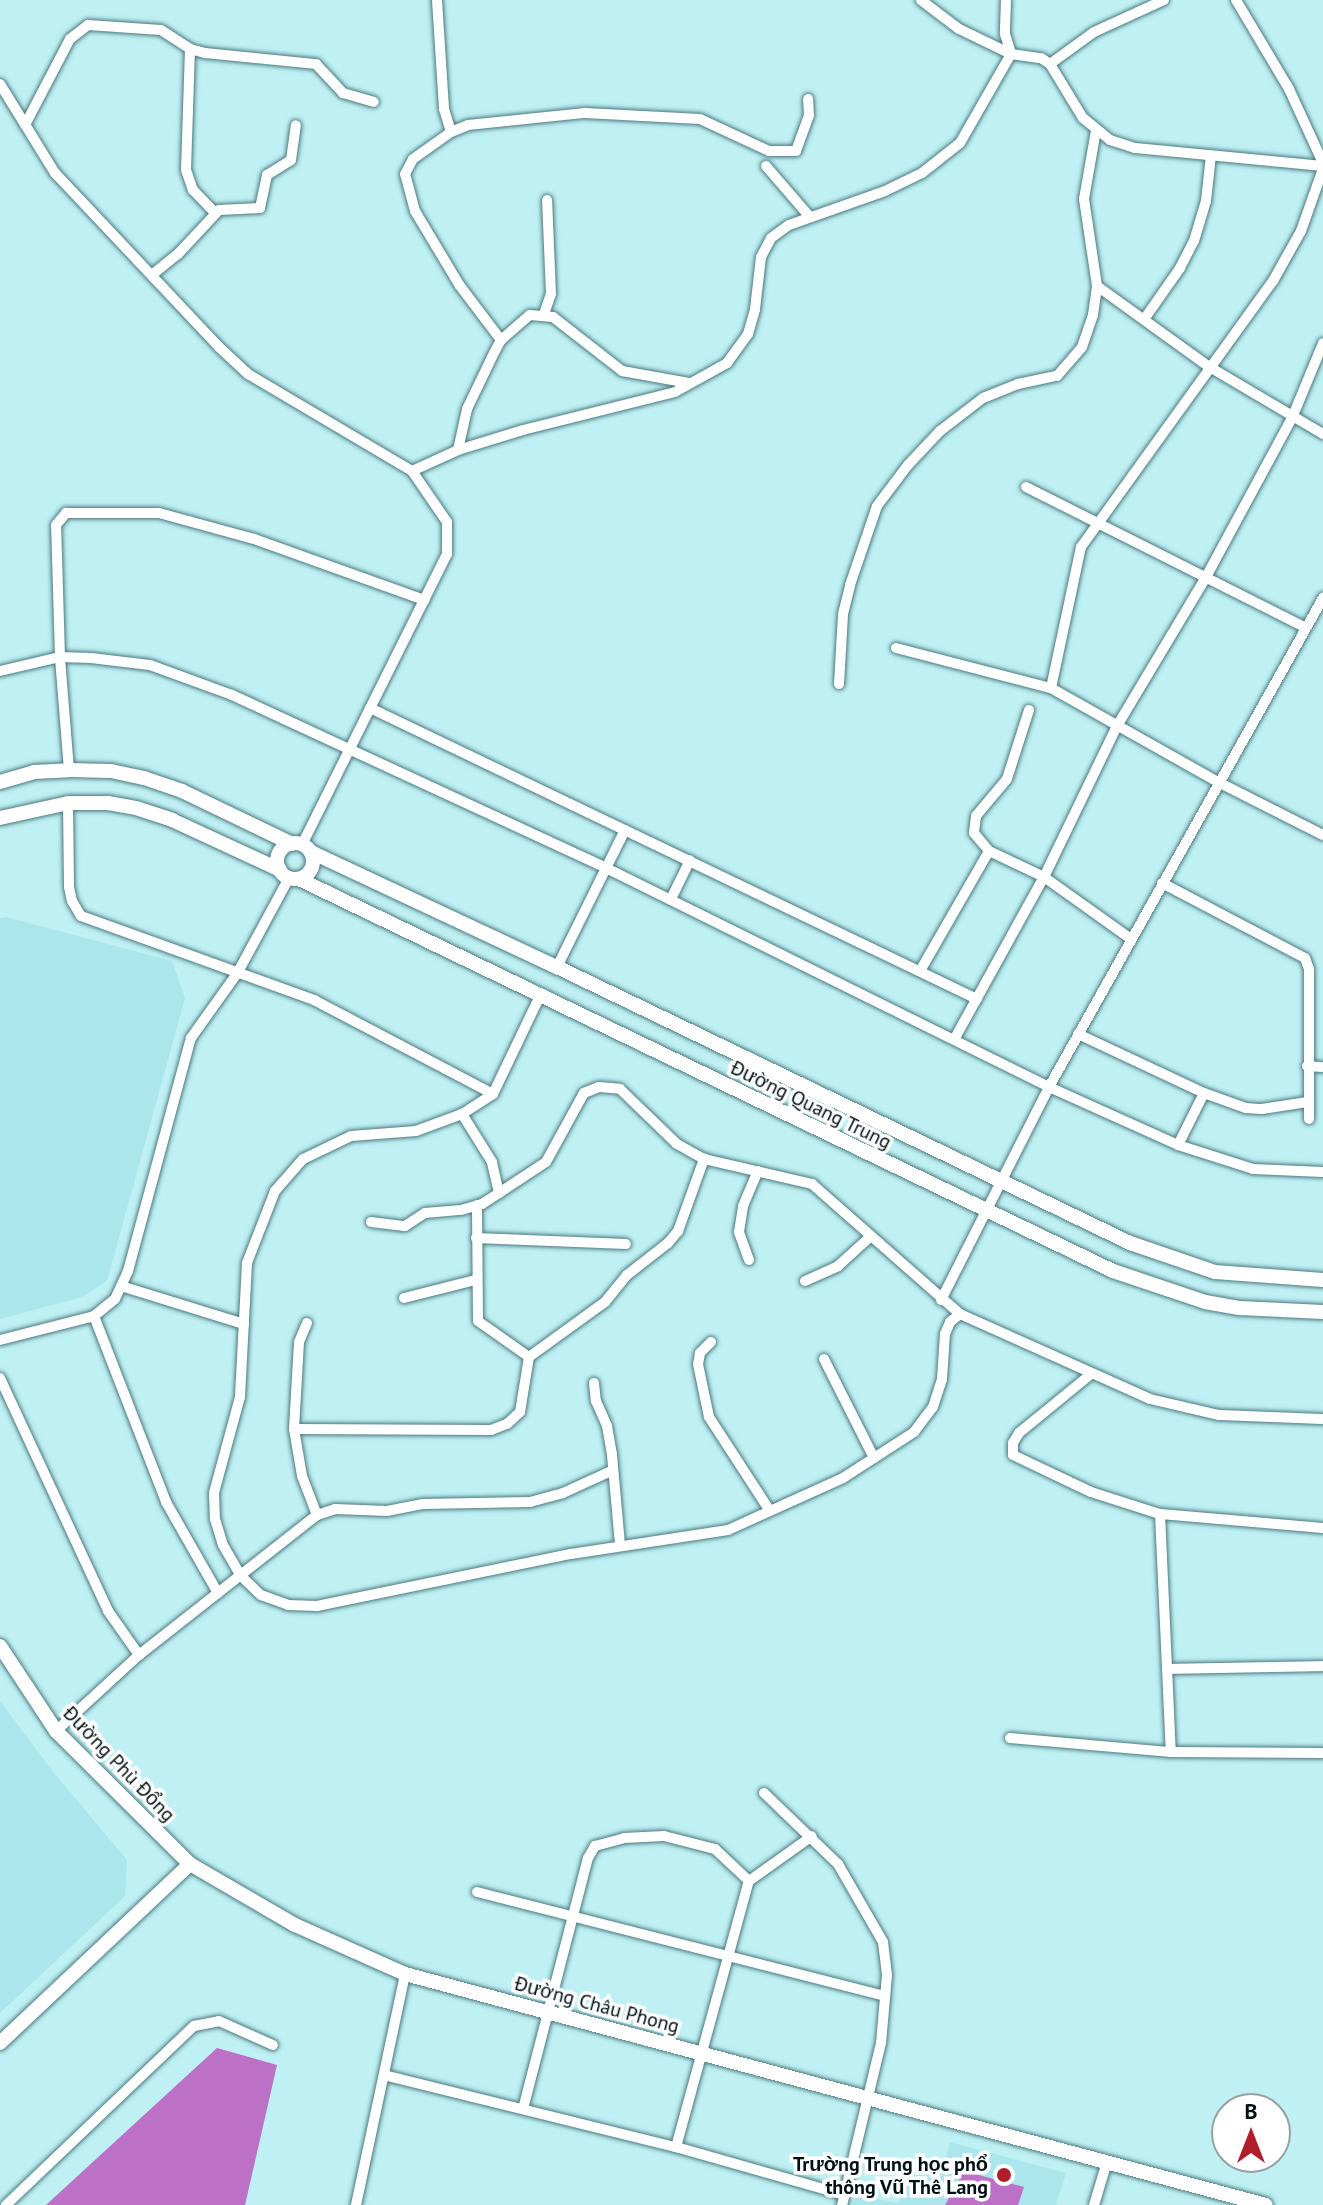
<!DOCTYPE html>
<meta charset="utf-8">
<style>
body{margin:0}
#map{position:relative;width:1323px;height:2205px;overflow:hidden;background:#bef0f4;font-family:"PT Sans",sans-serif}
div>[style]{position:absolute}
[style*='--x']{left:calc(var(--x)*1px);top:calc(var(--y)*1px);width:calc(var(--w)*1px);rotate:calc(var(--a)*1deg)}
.built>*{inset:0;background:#aae6ec}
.water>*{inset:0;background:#bc70c6}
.roads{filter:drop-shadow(0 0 2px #4c7a7f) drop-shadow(0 0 2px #4c7a7f)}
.street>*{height:10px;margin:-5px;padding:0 5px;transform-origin:5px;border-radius:5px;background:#fff}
.secondary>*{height:14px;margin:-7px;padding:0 7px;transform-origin:7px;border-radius:7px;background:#fff}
.secondary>.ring{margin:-7px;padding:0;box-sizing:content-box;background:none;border:14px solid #fff;border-radius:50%}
.dots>*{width:22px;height:22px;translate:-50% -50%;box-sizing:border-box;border:4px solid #fff;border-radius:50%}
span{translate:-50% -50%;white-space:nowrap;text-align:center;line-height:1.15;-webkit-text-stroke:7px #fff;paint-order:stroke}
.street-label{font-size:20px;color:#011113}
.poi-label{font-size:20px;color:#011113;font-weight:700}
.right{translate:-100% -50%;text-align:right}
.north{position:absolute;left:1211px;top:2093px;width:80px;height:80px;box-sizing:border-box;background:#fff;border:2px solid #99a0a1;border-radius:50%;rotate:0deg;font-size:22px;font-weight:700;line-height:32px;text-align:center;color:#011113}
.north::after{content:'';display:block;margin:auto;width:28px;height:36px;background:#b01d2b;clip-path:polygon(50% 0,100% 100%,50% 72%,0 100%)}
</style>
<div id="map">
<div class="built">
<i style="clip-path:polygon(6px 917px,172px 961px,185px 998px,107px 1281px,82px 1297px,0 1319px,0 918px)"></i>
<i style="clip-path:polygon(0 1701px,54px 1773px,127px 1860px,125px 1896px,0 2013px)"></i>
<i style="clip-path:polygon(950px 2142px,1066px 2173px,1056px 2205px,853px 2205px,856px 2195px,899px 2203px,905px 2170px,941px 2177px)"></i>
</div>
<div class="water">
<i style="clip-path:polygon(217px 2048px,277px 2065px,245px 2205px,46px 2205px)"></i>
<i style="clip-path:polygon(964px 2171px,1024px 2187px,1018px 2205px,945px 2205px)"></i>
</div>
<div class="roads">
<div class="street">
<i style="--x:437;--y:0;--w:109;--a:86.3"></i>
<i style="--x:444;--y:109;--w:24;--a:73"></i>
<i style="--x:1006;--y:0;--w:34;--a:92"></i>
<i style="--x:1005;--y:34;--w:21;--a:73"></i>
<i style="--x:1011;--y:54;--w:30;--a:8"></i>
<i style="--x:1041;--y:58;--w:11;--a:34"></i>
<i style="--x:1050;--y:64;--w:63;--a:58.6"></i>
<i style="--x:1083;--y:118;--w:35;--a:39"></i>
<i style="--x:1110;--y:140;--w:26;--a:18"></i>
<i style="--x:1135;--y:148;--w:189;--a:5.5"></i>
<i style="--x:1236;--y:0;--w:104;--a:59.2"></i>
<i style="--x:1289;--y:89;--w:81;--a:65.3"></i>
<i style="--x:190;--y:49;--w:121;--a:91.9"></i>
<i style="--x:186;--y:170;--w:21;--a:71"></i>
<i style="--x:193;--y:190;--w:32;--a:46"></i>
<i style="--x:1050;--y:64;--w:54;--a:-36"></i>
<i style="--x:1094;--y:32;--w:77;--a:-24.6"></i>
<i style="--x:0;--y:84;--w:105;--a:58.3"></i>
<i style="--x:55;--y:173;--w:239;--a:46.7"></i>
<i style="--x:219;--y:347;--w:40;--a:43"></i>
<i style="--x:248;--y:374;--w:191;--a:30.6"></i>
<i style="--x:412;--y:471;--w:62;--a:55.5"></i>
<i style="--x:447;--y:522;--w:32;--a:90"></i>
<i style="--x:447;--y:554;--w:325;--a:116.5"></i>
<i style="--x:25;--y:125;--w:97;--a:-62.4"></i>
<i style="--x:70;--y:39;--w:23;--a:-38"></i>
<i style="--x:88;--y:25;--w:73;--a:3.9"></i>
<i style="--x:161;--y:30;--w:35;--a:33"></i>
<i style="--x:190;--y:49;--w:16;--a:15"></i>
<i style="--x:205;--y:53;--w:112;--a:5.7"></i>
<i style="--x:316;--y:64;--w:40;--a:47"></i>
<i style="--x:343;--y:93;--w:32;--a:16"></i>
<i style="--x:766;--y:166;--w:66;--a:49.3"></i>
<i style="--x:153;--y:274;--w:32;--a:-39"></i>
<i style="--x:178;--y:254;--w:60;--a:-47"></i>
<i style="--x:219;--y:210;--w:41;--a:-2.8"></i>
<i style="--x:260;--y:208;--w:34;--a:-78"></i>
<i style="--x:267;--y:175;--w:28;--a:-32"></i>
<i style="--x:291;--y:160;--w:35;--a:-82"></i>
<i style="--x:1097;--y:286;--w:137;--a:35.8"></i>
<i style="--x:1208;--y:366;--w:134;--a:30.6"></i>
<i style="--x:544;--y:314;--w:21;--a:-71"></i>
<i style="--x:551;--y:294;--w:94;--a:-92.4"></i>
<i style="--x:1145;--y:318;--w:61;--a:-55"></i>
<i style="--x:1180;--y:268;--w:30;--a:-63"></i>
<i style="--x:1194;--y:241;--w:42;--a:-73.3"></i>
<i style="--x:1206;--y:201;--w:46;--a:-83.8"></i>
<i style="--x:501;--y:340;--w:68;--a:-127.2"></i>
<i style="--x:460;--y:286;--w:87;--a:-121"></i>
<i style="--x:415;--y:211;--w:38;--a:-105"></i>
<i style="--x:405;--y:174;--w:17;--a:-62"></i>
<i style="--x:413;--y:159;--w:47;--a:-35.4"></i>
<i style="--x:451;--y:132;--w:18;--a:-22"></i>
<i style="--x:468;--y:125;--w:118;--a:-5.9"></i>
<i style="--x:585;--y:113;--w:115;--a:3"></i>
<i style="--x:700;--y:119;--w:76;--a:24.9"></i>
<i style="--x:769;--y:151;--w:27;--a:0"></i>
<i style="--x:796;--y:151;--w:37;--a:-70"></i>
<i style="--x:809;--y:116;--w:17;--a:-93"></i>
<i style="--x:458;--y:450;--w:42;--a:-77.6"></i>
<i style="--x:467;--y:409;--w:62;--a:-64.3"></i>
<i style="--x:494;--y:353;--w:15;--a:-62"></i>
<i style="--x:501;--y:340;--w:38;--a:-41"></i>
<i style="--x:530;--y:315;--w:23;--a:5"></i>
<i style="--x:553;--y:317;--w:88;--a:38"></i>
<i style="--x:622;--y:371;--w:68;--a:10.2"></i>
<i style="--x:412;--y:471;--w:51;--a:-24.5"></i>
<i style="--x:458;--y:450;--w:68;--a:-17.1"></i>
<i style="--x:523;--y:430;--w:157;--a:-14"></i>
<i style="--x:675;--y:392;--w:60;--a:-29.1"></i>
<i style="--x:727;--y:363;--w:36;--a:-54"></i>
<i style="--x:748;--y:334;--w:26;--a:-74"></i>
<i style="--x:755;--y:309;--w:52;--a:-83.4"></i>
<i style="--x:761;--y:257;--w:21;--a:-62"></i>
<i style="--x:771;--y:238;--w:22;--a:-36"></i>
<i style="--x:789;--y:225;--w:102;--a:-19.5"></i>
<i style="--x:885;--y:191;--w:41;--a:-25.9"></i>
<i style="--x:922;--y:173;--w:48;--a:-38.3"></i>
<i style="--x:960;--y:143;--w:103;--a:-60.2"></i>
<i style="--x:1011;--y:54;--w:58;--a:-154.3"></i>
<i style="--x:959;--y:29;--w:48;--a:-142.7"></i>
<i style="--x:1026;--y:487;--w:313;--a:26.7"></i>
<i style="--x:896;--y:648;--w:160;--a:14.5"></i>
<i style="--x:1051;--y:688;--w:192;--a:29.4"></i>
<i style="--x:1218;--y:782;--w:118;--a:26.8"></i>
<i style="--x:0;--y:671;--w:62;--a:-13.1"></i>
<i style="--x:60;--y:657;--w:31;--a:2"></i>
<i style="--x:91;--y:658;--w:59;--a:6.8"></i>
<i style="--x:150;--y:665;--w:87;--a:20.1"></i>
<i style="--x:232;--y:695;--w:412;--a:24.8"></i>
<i style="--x:606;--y:868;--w:494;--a:26.3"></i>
<i style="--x:1049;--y:1087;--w:141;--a:24.2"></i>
<i style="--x:1178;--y:1145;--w:79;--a:17.7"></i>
<i style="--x:1253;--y:1169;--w:70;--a:2.5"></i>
<i style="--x:839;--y:684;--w:70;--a:-86.7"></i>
<i style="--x:843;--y:614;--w:30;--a:-76"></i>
<i style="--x:850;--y:585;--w:83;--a:-71.1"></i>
<i style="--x:877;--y:506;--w:51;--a:-52.9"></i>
<i style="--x:908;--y:465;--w:47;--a:-46.7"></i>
<i style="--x:940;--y:431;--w:54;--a:-37.5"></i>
<i style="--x:983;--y:398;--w:38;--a:-22"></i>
<i style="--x:1018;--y:384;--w:40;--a:-12"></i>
<i style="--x:1057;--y:376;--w:38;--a:-49"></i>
<i style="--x:1082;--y:347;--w:34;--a:-71"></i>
<i style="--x:1093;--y:315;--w:29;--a:-82"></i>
<i style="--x:1097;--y:286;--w:88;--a:-98.5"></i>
<i style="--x:1084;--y:199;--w:70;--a:-80.1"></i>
<i style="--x:1051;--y:688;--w:144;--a:-78"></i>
<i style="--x:1081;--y:547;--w:328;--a:-54.2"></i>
<i style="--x:1273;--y:281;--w:57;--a:-60.8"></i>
<i style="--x:1301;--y:231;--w:66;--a:-70.5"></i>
<i style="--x:370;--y:708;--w:673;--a:25.61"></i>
<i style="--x:1029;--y:710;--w:72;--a:107.7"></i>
<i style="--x:1007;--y:779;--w:48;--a:130"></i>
<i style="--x:976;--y:816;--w:17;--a:97"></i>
<i style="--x:974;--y:833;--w:23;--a:50"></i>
<i style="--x:989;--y:851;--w:61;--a:25.3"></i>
<i style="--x:1044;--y:877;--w:107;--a:35.5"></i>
<i style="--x:69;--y:770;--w:113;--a:-94.6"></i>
<i style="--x:60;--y:657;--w:132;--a:-91.7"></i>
<i style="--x:56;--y:525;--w:16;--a:-50"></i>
<i style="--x:66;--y:513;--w:93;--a:0"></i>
<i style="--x:159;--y:513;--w:98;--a:15.3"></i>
<i style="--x:254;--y:539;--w:181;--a:19.7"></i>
<i style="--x:68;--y:803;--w:84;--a:89.3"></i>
<i style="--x:69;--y:887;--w:14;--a:78"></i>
<i style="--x:72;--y:901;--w:17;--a:59"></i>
<i style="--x:81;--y:916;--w:248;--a:19.8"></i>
<i style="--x:314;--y:1000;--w:202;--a:27.7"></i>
<i style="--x:493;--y:1094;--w:109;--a:-64.4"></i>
<i style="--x:1162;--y:883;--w:161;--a:27.7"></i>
<i style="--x:1305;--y:958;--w:12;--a:70"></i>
<i style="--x:1309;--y:969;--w:150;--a:90"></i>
<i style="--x:671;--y:899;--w:43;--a:-64"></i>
<i style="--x:557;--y:967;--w:153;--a:-63.6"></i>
<i style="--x:920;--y:971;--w:138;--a:-60.1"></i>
<i style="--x:1078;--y:1034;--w:139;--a:25.1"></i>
<i style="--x:1204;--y:1093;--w:45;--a:19.7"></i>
<i style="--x:1246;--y:1108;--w:16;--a:4"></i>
<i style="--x:1262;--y:1109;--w:46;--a:-8.8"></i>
<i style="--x:955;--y:1038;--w:184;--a:-61.1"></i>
<i style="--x:1044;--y:877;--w:168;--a:-64.2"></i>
<i style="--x:1117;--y:726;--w:174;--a:-59.1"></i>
<i style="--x:1206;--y:577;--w:181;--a:-61.6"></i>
<i style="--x:1292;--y:418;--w:81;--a:-67.5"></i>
<i style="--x:1307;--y:1066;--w:16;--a:4"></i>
<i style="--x:493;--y:1094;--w:37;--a:147"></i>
<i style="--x:462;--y:1114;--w:49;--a:159.7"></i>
<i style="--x:416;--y:1131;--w:65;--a:175.6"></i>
<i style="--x:351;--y:1136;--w:53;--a:154.4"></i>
<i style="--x:303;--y:1159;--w:43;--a:131.2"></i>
<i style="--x:275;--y:1191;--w:77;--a:111.3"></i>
<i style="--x:247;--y:1263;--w:134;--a:93"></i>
<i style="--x:240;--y:1397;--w:99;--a:105.2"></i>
<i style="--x:214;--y:1493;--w:26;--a:88"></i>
<i style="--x:215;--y:1519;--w:27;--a:73"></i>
<i style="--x:223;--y:1545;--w:34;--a:60"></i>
<i style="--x:240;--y:1575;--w:29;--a:44"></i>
<i style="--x:261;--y:1595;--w:29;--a:20"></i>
<i style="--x:288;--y:1605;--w:29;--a:2"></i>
<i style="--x:317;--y:1606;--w:259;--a:-11.6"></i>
<i style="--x:571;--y:1554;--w:159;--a:-8.7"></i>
<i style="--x:728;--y:1530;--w:126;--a:-24.3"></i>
<i style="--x:843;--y:1478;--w:85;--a:-32.9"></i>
<i style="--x:914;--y:1432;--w:31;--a:-53"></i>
<i style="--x:933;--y:1407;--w:29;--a:-72"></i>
<i style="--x:942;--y:1379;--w:45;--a:-86.2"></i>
<i style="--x:945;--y:1334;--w:13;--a:-67"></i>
<i style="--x:950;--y:1322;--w:13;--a:-39"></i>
<i style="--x:1178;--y:1145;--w:58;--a:-63.4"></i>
<i style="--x:499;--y:1193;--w:56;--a:-33.4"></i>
<i style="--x:546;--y:1162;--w:79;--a:-61.2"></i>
<i style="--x:584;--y:1093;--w:16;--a:-22"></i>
<i style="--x:599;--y:1087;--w:21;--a:5"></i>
<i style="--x:620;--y:1089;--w:79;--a:44"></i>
<i style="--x:677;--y:1144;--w:31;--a:29"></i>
<i style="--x:704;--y:1159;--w:111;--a:13"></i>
<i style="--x:812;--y:1184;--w:197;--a:41.3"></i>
<i style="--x:960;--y:1314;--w:208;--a:24.1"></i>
<i style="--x:1150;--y:1399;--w:71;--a:13.1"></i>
<i style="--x:1219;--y:1415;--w:104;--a:2.2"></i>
<i style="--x:371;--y:1222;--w:34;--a:7"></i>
<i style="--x:405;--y:1226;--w:24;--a:-33"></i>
<i style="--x:425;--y:1213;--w:36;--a:-5"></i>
<i style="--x:461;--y:1210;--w:22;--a:-16"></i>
<i style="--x:482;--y:1204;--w:20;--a:-33"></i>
<i style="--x:499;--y:1193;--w:32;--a:-103"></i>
<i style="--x:492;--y:1162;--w:57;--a:-122"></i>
<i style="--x:476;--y:1238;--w:150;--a:2.3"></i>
<i style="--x:749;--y:1260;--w:30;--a:-110"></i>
<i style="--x:739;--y:1232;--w:26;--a:-81"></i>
<i style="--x:743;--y:1206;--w:38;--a:-67"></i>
<i style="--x:805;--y:1281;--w:36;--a:-24"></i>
<i style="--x:838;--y:1266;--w:43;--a:-42.2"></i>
<i style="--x:121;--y:1286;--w:129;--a:17.2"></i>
<i style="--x:404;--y:1298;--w:73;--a:-14.2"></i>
<i style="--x:941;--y:1300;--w:239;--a:-63.1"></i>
<i style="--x:1049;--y:1087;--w:561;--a:-60.74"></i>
<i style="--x:94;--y:1316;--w:199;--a:68.8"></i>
<i style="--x:166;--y:1502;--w:105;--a:60.3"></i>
<i style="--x:307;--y:1323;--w:21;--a:113"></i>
<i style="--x:299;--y:1342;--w:87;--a:93.3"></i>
<i style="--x:294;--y:1429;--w:48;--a:80.3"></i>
<i style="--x:302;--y:1476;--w:42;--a:69"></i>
<i style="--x:0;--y:1340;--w:97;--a:-14.3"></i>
<i style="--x:94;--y:1316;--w:27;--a:-39"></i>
<i style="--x:115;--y:1299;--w:31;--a:-65"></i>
<i style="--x:128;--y:1271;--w:241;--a:-74.9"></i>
<i style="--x:191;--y:1038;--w:81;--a:-54.5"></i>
<i style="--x:238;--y:972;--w:107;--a:-61.5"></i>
<i style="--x:711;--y:1342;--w:16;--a:135"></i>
<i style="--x:700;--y:1353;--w:11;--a:100"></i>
<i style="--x:698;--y:1364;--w:54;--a:78.3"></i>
<i style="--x:709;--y:1417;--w:112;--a:57"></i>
<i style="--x:529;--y:1357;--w:94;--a:-35.9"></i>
<i style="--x:605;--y:1302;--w:35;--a:-51"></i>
<i style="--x:627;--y:1275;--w:52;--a:-38"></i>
<i style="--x:668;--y:1243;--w:16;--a:-50"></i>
<i style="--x:678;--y:1231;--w:77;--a:-70.1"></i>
<i style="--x:824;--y:1359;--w:111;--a:63.2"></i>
<i style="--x:1091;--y:1374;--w:93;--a:140.7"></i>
<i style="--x:1019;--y:1433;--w:12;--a:121"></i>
<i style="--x:1013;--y:1443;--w:12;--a:90"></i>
<i style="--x:1013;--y:1455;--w:86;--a:25.4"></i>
<i style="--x:1091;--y:1492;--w:72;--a:17.7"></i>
<i style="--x:1160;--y:1514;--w:164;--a:4.9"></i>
<i style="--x:0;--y:1378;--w:257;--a:65.1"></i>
<i style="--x:108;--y:1611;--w:54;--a:54.8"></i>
<i style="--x:594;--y:1383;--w:18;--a:84"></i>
<i style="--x:596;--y:1401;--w:27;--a:66"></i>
<i style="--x:607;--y:1426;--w:29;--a:80"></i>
<i style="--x:612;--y:1455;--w:90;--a:84.9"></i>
<i style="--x:294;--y:1429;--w:197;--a:0.3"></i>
<i style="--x:491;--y:1430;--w:17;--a:-21"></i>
<i style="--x:507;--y:1424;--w:18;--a:-43"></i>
<i style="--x:520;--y:1412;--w:56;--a:-80.7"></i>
<i style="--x:529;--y:1357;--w:62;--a:-144.8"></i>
<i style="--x:478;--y:1321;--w:116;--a:-90.5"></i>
<i style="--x:1160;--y:1514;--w:238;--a:87.4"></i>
<i style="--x:1171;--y:1752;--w:152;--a:0.4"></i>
<i style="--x:1168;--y:1669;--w:155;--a:-1.1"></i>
<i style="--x:56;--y:1731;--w:113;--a:-42.5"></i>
<i style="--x:139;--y:1655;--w:226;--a:-38.2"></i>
<i style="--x:317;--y:1515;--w:19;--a:-18"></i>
<i style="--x:335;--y:1509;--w:52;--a:2.2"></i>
<i style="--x:387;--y:1511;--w:37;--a:-11"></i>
<i style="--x:423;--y:1504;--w:107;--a:-1.1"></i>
<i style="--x:530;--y:1502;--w:34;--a:-15"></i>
<i style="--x:563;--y:1493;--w:53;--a:-24.6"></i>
<i style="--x:1010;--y:1738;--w:162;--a:5"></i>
<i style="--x:764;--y:1793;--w:103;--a:43.8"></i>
<i style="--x:838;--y:1864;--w:90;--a:60"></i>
<i style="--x:883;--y:1942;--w:33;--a:83"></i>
<i style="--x:887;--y:1975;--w:68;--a:95"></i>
<i style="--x:881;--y:2043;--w:167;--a:103.5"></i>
<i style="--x:477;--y:1892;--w:421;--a:14.3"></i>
<i style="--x:384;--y:2075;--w:301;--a:13.9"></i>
<i style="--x:676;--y:2147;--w:175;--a:15.9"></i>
<i style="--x:523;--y:2109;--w:259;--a:-75.5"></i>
<i style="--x:588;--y:1858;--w:14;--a:-60"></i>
<i style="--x:595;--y:1846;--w:30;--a:-15"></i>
<i style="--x:624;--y:1838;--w:40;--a:-2.9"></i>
<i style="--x:664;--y:1836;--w:53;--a:14.3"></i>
<i style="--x:715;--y:1849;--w:47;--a:43.3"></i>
<i style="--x:749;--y:1881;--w:77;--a:-35.5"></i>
<i style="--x:676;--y:2147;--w:276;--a:-74.7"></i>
<i style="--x:6;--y:2205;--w:260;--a:-43.6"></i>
<i style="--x:194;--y:2026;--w:25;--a:-11"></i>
<i style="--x:219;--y:2021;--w:59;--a:24"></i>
<i style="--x:356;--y:2205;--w:236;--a:-78"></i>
<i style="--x:1094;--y:2205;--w:45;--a:-73.2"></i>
</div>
<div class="secondary">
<i style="--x:0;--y:782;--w:35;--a:-16"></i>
<i style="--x:34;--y:772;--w:35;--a:-3"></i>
<i style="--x:69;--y:770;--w:42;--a:1.4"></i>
<i style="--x:111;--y:771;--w:34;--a:12"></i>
<i style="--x:144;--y:778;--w:40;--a:18.9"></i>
<i style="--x:182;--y:791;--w:122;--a:25.7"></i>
<i style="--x:0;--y:818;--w:70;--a:-12.4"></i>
<i style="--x:68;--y:803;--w:40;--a:0"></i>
<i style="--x:108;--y:803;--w:28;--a:10"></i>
<i style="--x:136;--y:808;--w:38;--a:18"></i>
<i style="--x:172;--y:820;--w:119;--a:24.8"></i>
<i class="ring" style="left:277px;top:843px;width:22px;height:22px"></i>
<i style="--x:311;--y:852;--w:272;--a:25.1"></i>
<i style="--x:557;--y:967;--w:636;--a:25.72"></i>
<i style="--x:1130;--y:1243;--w:90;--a:18.8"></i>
<i style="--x:1215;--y:1272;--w:108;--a:4.2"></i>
<i style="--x:299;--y:879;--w:903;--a:25.71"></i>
<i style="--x:1113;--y:1271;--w:97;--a:18.6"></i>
<i style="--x:1205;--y:1302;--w:36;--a:10"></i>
<i style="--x:1240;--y:1308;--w:83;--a:2.8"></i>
<i style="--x:0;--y:1646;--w:102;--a:56.6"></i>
<i style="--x:56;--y:1731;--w:189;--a:44.8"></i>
<i style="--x:0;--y:2043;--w:261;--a:-43.3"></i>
<i style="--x:190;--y:1864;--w:121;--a:30.2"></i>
<i style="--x:295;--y:1925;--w:120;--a:24"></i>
<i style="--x:405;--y:1974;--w:891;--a:15.02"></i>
</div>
</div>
<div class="dots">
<i style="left:1004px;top:2175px;background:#b01d2b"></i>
</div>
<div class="street-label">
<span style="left:811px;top:1105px;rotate:26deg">Đường Quang Trung</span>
<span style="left:119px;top:1764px;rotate:46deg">Đường Phù Đổng</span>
<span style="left:597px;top:2005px;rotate:15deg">Đường Châu Phong</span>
</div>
<div class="poi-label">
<span class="right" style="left:988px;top:2176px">Trường Trung học phổ<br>thông Vũ Thê Lang</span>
</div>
<div class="north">B</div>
</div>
